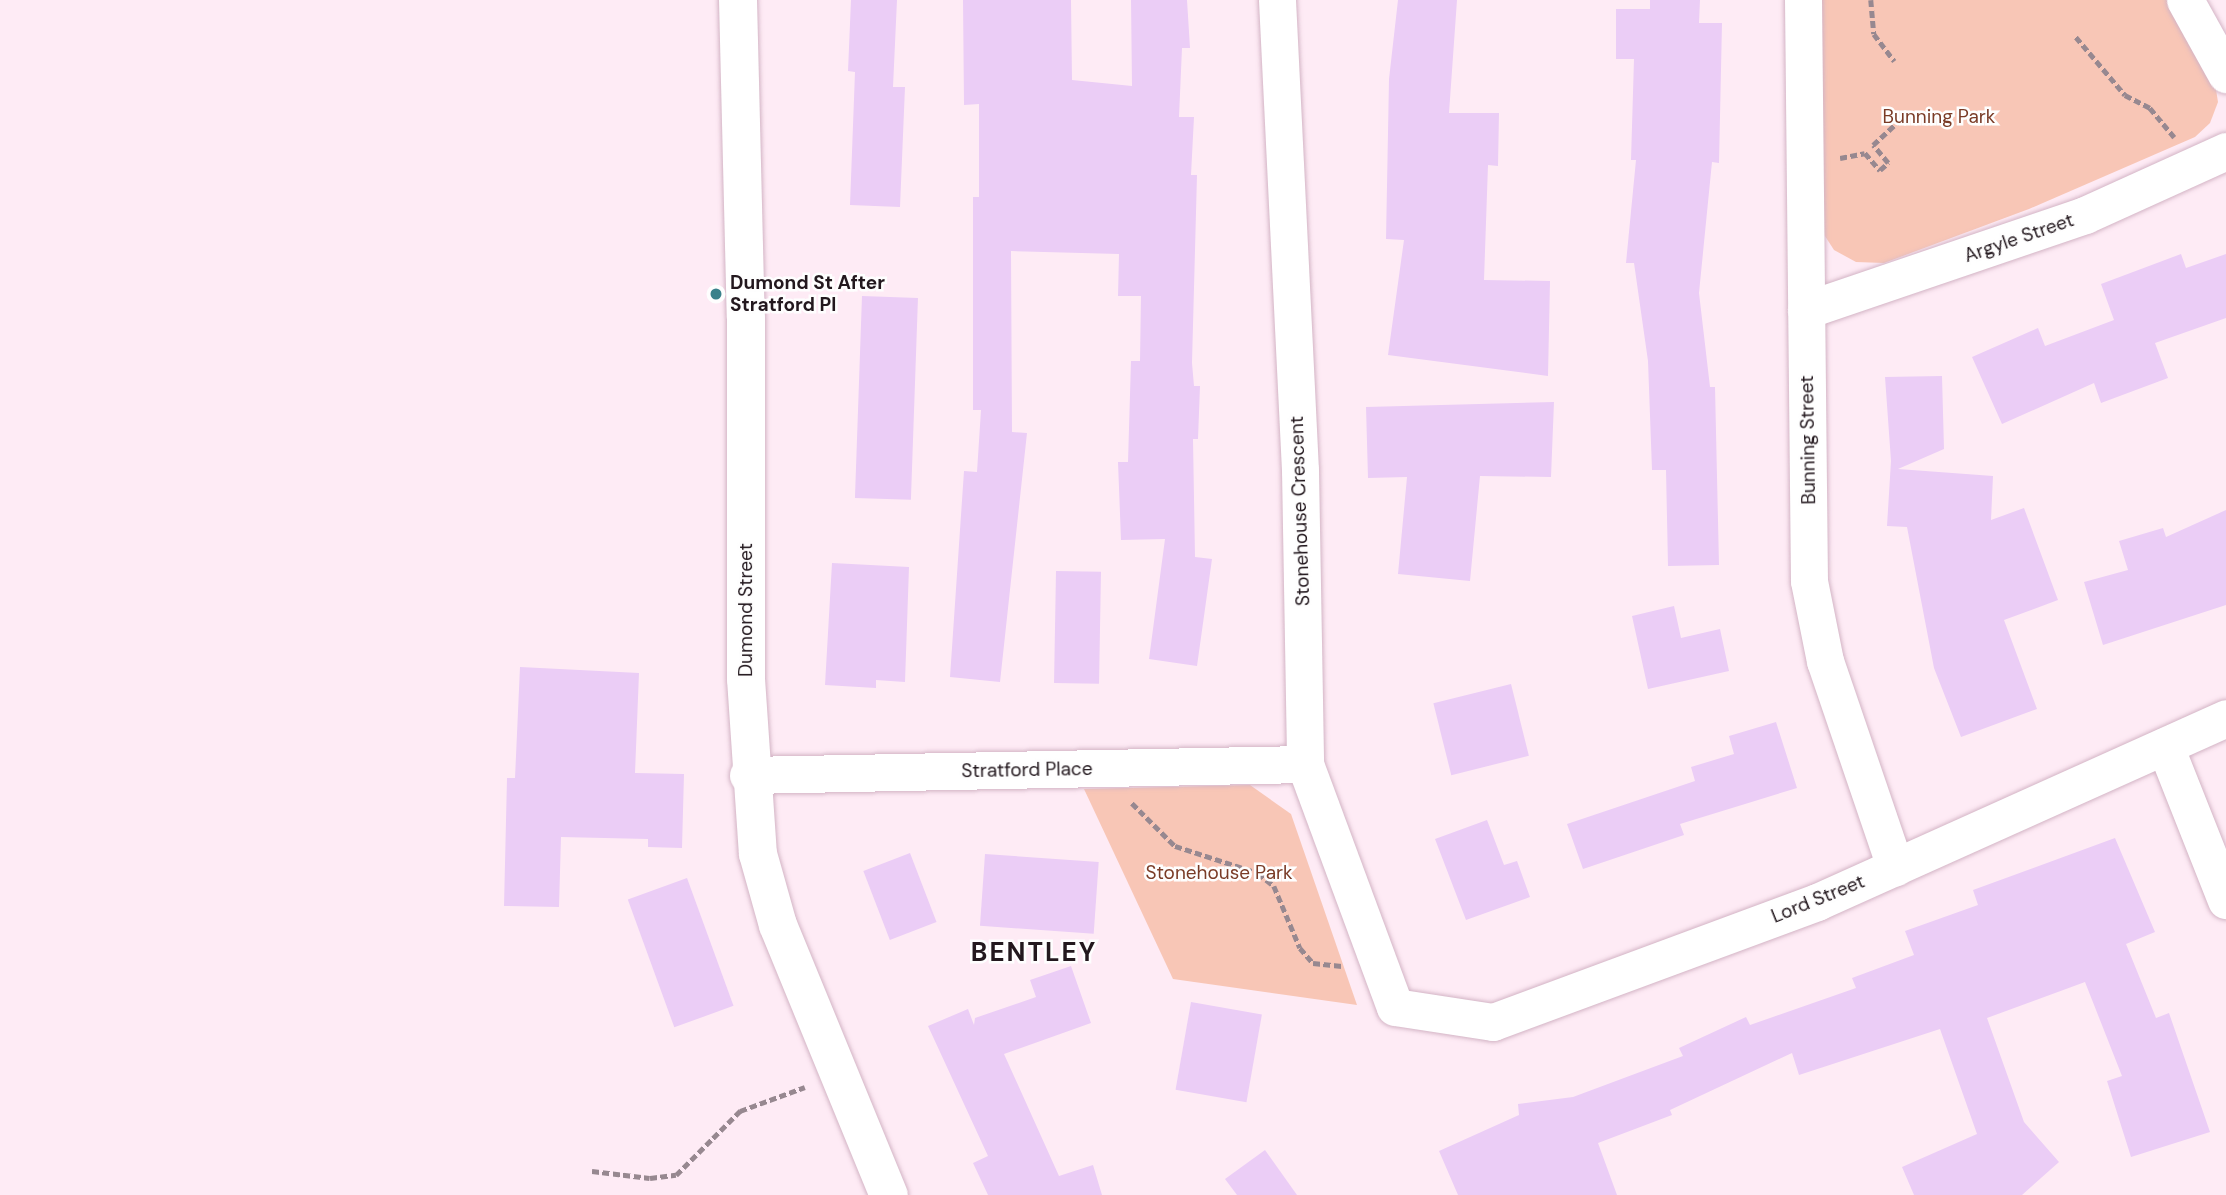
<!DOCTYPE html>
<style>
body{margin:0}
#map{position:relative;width:2226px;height:1195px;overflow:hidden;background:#feebf5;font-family:"DM Sans",sans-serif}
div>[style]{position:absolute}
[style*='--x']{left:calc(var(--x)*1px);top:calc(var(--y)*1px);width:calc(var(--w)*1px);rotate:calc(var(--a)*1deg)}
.green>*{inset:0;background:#f8c6b6}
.building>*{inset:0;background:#ebcdf6;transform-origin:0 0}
.path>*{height:4.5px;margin-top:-2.25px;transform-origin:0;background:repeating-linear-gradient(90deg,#978890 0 7px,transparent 0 10.5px)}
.roads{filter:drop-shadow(0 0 2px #d3b4c5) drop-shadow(0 0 2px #d3b4c5)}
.street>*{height:37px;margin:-18.5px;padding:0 18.5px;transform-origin:18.5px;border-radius:18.5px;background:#fff}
.secondary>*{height:38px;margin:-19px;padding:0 19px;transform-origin:19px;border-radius:19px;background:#fff}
.dots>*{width:19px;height:19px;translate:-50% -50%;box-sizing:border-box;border:4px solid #fefefe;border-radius:50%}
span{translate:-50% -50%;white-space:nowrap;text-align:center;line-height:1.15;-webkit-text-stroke:5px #fefefe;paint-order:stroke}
.park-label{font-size:19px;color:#7a3b26}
.street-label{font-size:19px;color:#23181e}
.poi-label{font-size:19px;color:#23181e;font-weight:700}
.left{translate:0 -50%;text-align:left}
.district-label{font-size:26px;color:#23181e;font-weight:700;letter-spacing:2px}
</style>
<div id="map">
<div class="green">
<i style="clip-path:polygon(1819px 0,2167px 0,2215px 83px,2218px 102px,2210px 123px,2195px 137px,2029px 209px,1884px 263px,1856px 262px,1834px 250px,1823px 233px)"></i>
<i style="clip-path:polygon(1250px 785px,1291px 814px,1357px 1005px,1173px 979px,1084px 789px)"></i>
</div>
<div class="building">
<i style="clip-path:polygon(851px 0,897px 0,893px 87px,905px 87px,900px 207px,850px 205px,855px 72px,848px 71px)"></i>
<i style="clip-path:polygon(963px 0,1071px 0,1072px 80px,1132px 86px,1131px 0,1187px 0,1190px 48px,1182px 48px,1179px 117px,1194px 117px,1191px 175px,1197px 175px,1192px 363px,1194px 386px,1200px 386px,1198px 439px,1193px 439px,1195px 557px,1212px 559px,1197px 666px,1149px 659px,1165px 539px,1121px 540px,1118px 462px,1128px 462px,1131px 361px,1140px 361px,1141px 296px,1118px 296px,1119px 254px,1011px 251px,1012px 432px,1027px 433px,1000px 682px,950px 677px,964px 471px,977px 472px,981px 410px,973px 410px,973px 197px,979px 197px,979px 104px,964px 105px)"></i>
<i style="clip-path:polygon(1398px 0,1457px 0,1449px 113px,1499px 113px,1498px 166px,1488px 165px,1484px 280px,1550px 281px,1548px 376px,1388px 355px,1404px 240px,1386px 239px,1389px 79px)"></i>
<i style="clip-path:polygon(1650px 0,1700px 0,1699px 23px,1722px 23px,1719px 163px,1712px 162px,1699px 293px,1710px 387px,1715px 387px,1719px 565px,1668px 566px,1666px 470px,1652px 470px,1648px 361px,1634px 263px,1626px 263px,1636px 160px,1631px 160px,1634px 59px,1616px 59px,1616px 9px,1650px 9px)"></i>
<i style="clip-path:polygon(2181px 254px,2186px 268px,2226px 254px,2226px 318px,2155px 343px,2168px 378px,2101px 403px,2094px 383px,2002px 424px,1972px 357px,2038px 328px,2045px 346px,2114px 320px,2101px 284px)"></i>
<i style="left:862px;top:296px;width:56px;height:202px;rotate:2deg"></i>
<i style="clip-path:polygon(1942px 376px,1944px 449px,1898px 469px,1993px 476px,1991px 520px,2024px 508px,2058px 600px,2004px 620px,2037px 709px,1961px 737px,1934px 668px,1907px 527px,1887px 526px,1891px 461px,1885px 377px)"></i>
<i style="clip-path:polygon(1554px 402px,1551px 477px,1480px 476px,1470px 581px,1398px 574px,1407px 477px,1368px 478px,1366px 407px)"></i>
<i style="clip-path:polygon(2226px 510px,2226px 605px,2103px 645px,2084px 582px,2128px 570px,2119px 541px,2163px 528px,2166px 537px)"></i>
<i style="clip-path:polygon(832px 563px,909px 567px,905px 682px,876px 680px,876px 688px,825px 685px)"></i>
<i style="left:1056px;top:571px;width:45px;height:112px;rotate:1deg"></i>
<i style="clip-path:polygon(1674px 606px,1681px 638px,1720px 629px,1729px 671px,1648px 689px,1632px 616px)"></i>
<i style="clip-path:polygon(520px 667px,639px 673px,635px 773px,684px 774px,682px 848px,648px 847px,648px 839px,561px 837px,559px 907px,504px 906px,507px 778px,515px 778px)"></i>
<i style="left:1511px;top:684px;width:74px;height:80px;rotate:76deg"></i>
<i style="clip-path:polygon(1776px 722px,1797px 788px,1680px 824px,1684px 835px,1583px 869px,1567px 824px,1695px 781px,1691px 767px,1734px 754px,1729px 736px)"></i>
<i style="clip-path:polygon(1487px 820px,1504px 865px,1517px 861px,1530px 897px,1466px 920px,1435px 839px)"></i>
<i style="clip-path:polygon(2115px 838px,2155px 932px,2126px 944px,2156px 1018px,2169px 1013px,2210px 1132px,2131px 1157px,2107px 1081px,2122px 1076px,2085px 982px,1987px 1018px,2024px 1122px,2059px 1162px,2022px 1195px,1914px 1195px,1902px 1167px,1977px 1134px,1940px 1029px,1799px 1075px,1792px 1053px,1670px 1110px,1672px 1115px,1598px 1143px,1617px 1195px,1458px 1195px,1439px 1151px,1519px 1115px,1518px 1104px,1573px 1097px,1683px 1056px,1679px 1048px,1746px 1017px,1750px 1025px,1856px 988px,1852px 978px,1914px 955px,1905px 931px,1978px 905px,1973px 890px)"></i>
<i style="left:910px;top:853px;width:74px;height:50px;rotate:69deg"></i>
<i style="left:985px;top:854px;width:114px;height:72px;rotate:4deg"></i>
<i style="left:687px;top:878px;width:136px;height:63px;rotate:70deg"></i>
<i style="clip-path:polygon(1071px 966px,1091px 1023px,1004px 1054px,1059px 1176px,1093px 1165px,1102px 1195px,988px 1195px,973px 1163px,988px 1156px,928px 1026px,968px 1009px,974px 1025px,975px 1018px,1036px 997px,1030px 980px)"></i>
<i style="left:1191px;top:1002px;width:72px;height:89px;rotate:10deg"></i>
<i style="clip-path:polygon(1265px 1150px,1297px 1195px,1237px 1195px,1225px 1179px)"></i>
</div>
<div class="path">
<i style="--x:1871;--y:0;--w:34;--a:85"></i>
<i style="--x:1874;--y:34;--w:34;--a:53"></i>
<i style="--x:2076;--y:37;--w:76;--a:49.8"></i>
<i style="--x:2125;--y:95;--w:28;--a:27"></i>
<i style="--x:2150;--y:108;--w:38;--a:50"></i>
<i style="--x:1840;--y:158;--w:25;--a:-11"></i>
<i style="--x:1865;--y:153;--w:23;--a:49"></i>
<i style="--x:1880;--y:170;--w:11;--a:-41"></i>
<i style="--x:1888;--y:163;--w:23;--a:-130"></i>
<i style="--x:1873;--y:145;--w:35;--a:-43"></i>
<i style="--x:1132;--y:803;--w:61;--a:45"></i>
<i style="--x:1175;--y:846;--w:87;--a:18"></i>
<i style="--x:1258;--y:873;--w:21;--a:39"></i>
<i style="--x:1274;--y:886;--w:67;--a:67.2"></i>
<i style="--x:1300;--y:948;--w:20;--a:49"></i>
<i style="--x:1313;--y:963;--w:29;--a:6"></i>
<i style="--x:592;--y:1171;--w:58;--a:6.9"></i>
<i style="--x:650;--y:1178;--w:26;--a:-7"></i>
<i style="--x:676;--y:1175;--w:91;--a:-45"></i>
<i style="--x:740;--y:1111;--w:69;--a:-20.3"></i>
</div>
<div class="roads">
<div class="street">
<i style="--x:1277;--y:0;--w:471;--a:87.2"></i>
<i style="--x:1300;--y:470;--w:294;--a:89"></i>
<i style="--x:1305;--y:764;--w:259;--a:69.7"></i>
<i style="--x:1395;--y:1007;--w:99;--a:8.7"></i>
<i style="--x:1493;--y:1022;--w:346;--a:-20.3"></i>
<i style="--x:1817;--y:902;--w:448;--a:-24.2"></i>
<i style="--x:1803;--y:0;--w:581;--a:89.41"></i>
<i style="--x:1809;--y:581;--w:82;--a:78.7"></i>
<i style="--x:1825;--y:661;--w:218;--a:71.2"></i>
<i style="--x:2185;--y:0;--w:85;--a:61"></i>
<i style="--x:1806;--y:310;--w:295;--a:-18.8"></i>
<i style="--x:2085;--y:215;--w:155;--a:-24.4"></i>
<i style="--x:2165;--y:746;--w:166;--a:68.4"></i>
<i style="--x:748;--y:775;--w:557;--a:-1.13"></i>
</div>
<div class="secondary">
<i style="--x:738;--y:0;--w:317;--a:88.6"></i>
<i style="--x:746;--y:317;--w:362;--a:90"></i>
<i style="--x:746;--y:679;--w:175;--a:86.1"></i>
<i style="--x:758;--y:854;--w:74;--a:74.3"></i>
<i style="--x:778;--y:925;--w:292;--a:67.7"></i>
</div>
</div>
<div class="dots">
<i style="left:716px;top:294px;background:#3a818b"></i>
</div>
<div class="park-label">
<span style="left:1939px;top:117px">Bunning Park</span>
<span style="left:1219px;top:873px">Stonehouse Park</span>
</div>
<div class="street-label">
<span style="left:2019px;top:238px;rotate:-19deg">Argyle Street</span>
<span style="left:1808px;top:440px;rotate:-91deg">Bunning Street</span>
<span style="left:1300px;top:511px;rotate:-92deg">Stonehouse Crescent</span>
<span style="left:746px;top:610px;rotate:-90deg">Dumond Street</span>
<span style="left:1027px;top:770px;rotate:-1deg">Stratford Place</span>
<span style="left:1818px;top:899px;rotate:-22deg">Lord Street</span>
</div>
<div class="poi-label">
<span class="left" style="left:730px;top:294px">Dumond St After<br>Stratford Pl</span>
</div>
<div class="district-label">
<span style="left:1034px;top:953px">BENTLEY</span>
</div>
</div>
